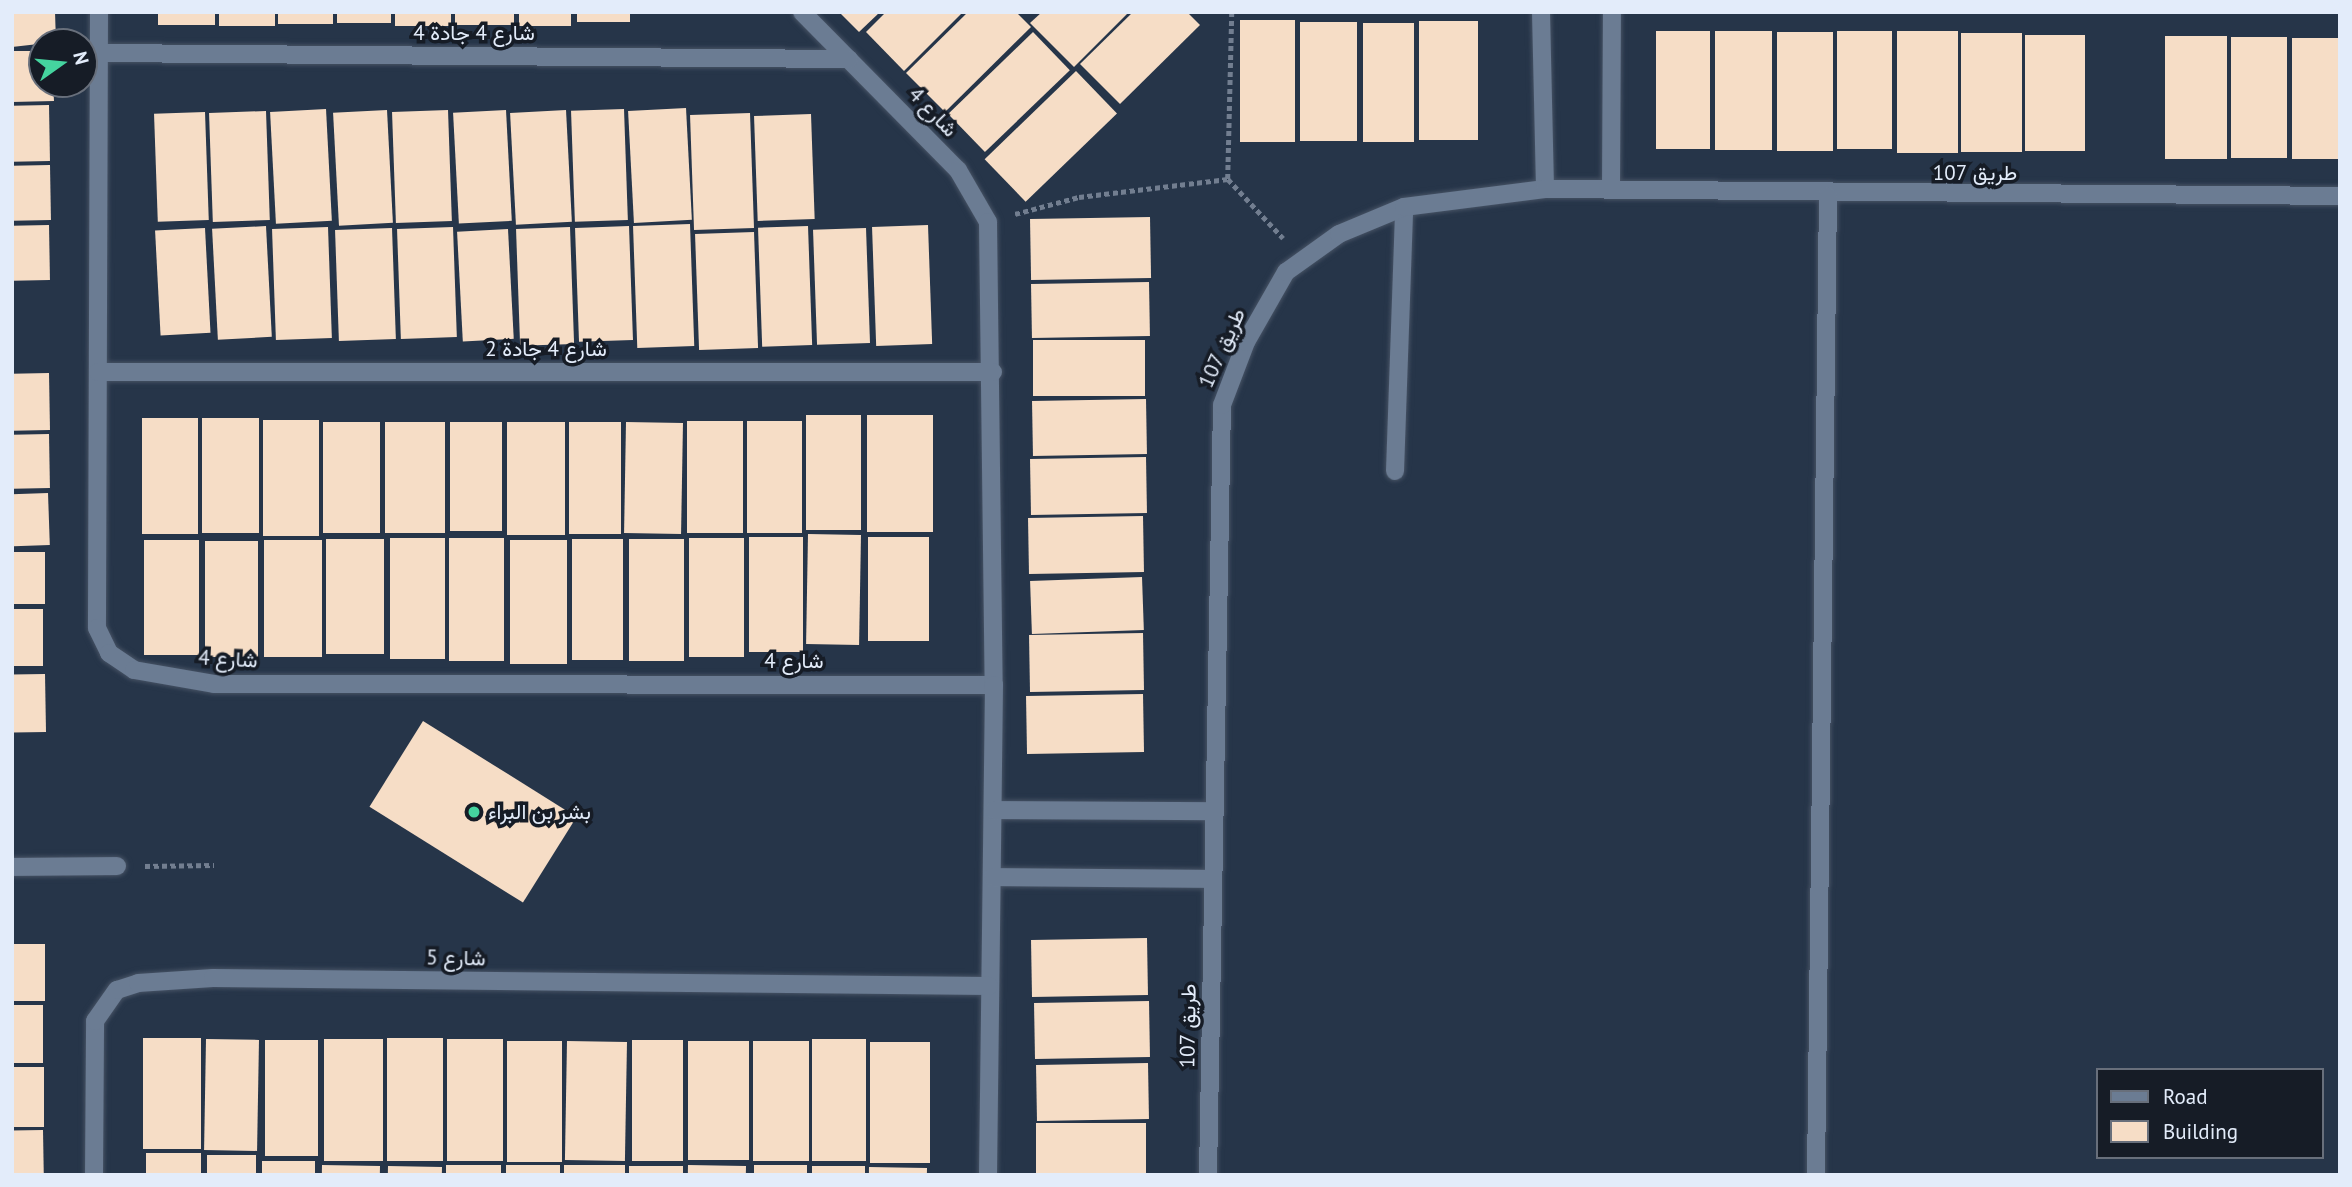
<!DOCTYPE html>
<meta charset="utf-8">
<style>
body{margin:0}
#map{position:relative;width:2352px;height:1187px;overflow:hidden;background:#263549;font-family:"PT Sans",Vazirmatn,sans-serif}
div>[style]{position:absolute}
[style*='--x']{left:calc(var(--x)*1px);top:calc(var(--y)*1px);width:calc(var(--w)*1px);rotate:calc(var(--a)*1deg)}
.building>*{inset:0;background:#f6ddc6;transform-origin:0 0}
.path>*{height:4.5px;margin-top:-2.25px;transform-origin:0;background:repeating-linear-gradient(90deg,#727e90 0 5px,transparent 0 8.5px)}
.roads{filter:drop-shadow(0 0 2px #465264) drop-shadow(0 0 2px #465264)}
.minor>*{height:18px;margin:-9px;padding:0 9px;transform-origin:9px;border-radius:9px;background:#6b7c93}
.dots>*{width:19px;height:19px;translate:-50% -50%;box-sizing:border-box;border:4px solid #161c26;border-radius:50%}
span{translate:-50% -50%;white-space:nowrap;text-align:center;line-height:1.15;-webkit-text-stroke:7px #161c26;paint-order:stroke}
.street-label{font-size:21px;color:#e3ecfa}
.poi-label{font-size:21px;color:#e3ecfa}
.left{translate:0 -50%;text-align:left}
.frame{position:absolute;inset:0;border:14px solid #e3ecfa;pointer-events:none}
.legend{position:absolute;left:2096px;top:1068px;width:228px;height:91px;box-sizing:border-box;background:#161c26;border:2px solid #686f7b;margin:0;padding:9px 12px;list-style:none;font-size:21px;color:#e3ecfa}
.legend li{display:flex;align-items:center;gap:14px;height:35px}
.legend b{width:35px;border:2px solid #686f7b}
.north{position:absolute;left:28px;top:28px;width:70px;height:70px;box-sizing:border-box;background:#161c26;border:2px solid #686f7b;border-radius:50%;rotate:75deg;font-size:19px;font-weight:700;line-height:28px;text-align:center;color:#e3ecfa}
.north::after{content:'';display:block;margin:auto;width:24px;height:32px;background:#45d49f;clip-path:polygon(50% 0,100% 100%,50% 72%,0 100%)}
</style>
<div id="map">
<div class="building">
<i style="clip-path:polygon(12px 12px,55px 12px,56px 42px,12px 47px)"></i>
<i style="left:158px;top:12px;width:57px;height:13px"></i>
<i style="left:219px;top:12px;width:56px;height:14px"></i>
<i style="left:278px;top:12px;width:55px;height:12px"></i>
<i style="left:337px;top:12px;width:54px;height:11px"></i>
<i style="left:395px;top:12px;width:56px;height:14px"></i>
<i style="left:455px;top:12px;width:59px;height:13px"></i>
<i style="left:519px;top:12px;width:52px;height:14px"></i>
<i style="left:577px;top:12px;width:53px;height:10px"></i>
<i style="clip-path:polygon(839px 12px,880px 12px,859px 32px)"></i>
<i style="clip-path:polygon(886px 12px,963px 12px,904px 71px,866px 32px)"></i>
<i style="clip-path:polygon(968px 12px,1016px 12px,1031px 27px,945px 112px,906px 73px)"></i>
<i style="clip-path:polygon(1042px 12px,1129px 12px,1074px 67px,1030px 23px)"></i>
<i style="clip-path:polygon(1133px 12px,1187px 12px,1200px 25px,1120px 104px,1080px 64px)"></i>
<i style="left:1295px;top:20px;width:122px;height:55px;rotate:90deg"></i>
<i style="left:1419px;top:21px;width:59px;height:119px"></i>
<i style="left:1300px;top:22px;width:57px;height:119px"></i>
<i style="left:1363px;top:23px;width:51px;height:119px"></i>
<i style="left:1656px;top:31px;width:54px;height:118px"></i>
<i style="left:1772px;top:31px;width:119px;height:57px;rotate:90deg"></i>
<i style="left:1837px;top:31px;width:55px;height:118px"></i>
<i style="left:1897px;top:31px;width:61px;height:122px"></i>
<i style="left:1033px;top:32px;width:53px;height:118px;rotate:46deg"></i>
<i style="left:1777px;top:32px;width:56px;height:119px"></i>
<i style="left:2022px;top:33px;width:119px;height:61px;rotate:90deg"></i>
<i style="left:2025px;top:35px;width:60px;height:116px"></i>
<i style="left:2165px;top:36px;width:62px;height:123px"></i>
<i style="left:2287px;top:37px;width:121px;height:56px;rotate:90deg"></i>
<i style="left:2340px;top:38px;width:121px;height:48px;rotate:90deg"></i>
<i style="clip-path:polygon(12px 51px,42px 51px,42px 84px,53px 84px,54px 101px,12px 102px)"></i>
<i style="left:1076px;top:71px;width:59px;height:127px;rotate:46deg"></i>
<i style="left:49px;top:105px;width:56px;height:37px;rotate:89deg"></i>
<i style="left:686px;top:108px;width:112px;height:58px;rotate:87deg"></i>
<i style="left:326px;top:109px;width:112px;height:56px;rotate:87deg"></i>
<i style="left:624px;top:109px;width:111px;height:53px;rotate:88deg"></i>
<i style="left:387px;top:110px;width:113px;height:54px;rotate:87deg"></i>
<i style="left:448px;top:110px;width:111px;height:56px;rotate:88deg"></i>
<i style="left:506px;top:110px;width:111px;height:53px;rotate:87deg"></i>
<i style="left:566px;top:110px;width:112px;height:56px;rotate:87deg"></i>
<i style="left:266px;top:111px;width:109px;height:57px;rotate:88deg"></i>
<i style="left:205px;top:112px;width:108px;height:51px;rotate:88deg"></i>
<i style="left:750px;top:113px;width:115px;height:60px;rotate:88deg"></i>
<i style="left:811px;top:114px;width:105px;height:57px;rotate:88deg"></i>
<i style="left:50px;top:165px;width:55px;height:38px;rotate:89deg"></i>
<i style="left:1150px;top:217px;width:61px;height:120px;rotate:89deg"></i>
<i style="left:690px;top:224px;width:122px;height:57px;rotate:88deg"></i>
<i style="left:49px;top:225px;width:55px;height:37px;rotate:89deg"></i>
<i style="left:928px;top:225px;width:119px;height:56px;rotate:88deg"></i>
<i style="left:266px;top:226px;width:111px;height:54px;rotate:87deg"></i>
<i style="left:629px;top:226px;width:114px;height:54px;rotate:88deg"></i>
<i style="left:808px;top:226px;width:119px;height:50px;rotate:88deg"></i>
<i style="left:328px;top:227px;width:111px;height:56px;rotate:88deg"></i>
<i style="left:453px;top:227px;width:110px;height:56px;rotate:88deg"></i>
<i style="left:570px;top:227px;width:117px;height:54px;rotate:88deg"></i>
<i style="left:205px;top:228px;width:105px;height:50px;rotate:87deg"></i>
<i style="left:392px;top:228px;width:111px;height:57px;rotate:88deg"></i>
<i style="left:866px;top:228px;width:115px;height:53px;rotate:88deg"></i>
<i style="left:508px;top:229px;width:110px;height:51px;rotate:87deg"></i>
<i style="left:754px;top:232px;width:116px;height:59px;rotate:88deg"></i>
<i style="left:1149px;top:282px;width:54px;height:118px;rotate:89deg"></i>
<i style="left:1145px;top:340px;width:56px;height:112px;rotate:90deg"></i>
<i style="left:49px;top:373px;width:57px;height:37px;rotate:89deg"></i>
<i style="left:1146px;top:399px;width:55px;height:114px;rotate:89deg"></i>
<i style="left:806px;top:415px;width:55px;height:115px"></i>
<i style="left:867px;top:415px;width:66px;height:117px"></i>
<i style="left:198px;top:418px;width:116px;height:56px;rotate:90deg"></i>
<i style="left:259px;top:418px;width:115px;height:57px;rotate:90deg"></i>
<i style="left:263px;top:420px;width:56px;height:116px"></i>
<i style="left:687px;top:421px;width:56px;height:112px"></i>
<i style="left:747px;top:421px;width:55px;height:112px"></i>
<i style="left:323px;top:422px;width:57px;height:111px"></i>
<i style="left:385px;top:422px;width:60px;height:111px"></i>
<i style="left:450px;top:422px;width:52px;height:109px"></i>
<i style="left:507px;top:422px;width:58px;height:113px"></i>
<i style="left:569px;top:422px;width:52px;height:112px"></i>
<i style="left:626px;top:422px;width:57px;height:111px;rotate:1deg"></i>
<i style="left:49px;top:434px;width:54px;height:37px;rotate:89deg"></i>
<i style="left:1146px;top:457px;width:56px;height:116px;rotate:89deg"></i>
<i style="left:48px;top:493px;width:52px;height:36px;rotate:88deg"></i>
<i style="left:1143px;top:516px;width:56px;height:115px;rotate:89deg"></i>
<i style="left:808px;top:534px;width:53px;height:110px;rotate:1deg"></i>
<i style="left:803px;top:537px;width:115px;height:54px;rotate:90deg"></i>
<i style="left:868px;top:537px;width:61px;height:104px"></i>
<i style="left:390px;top:538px;width:55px;height:121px"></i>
<i style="left:504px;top:538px;width:123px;height:55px;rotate:90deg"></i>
<i style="left:689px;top:538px;width:55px;height:119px"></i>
<i style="left:384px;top:539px;width:115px;height:58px;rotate:90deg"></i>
<i style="left:623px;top:539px;width:121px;height:51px;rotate:90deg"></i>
<i style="left:629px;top:539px;width:55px;height:122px"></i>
<i style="left:144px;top:540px;width:55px;height:115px"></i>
<i style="left:264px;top:540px;width:58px;height:117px"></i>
<i style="left:510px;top:540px;width:57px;height:124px"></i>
<i style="left:205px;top:541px;width:53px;height:116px"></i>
<i style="left:12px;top:552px;width:33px;height:52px"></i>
<i style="left:1142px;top:577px;width:53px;height:112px;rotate:88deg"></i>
<i style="left:12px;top:609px;width:31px;height:57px"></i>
<i style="left:1143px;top:633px;width:57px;height:114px;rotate:89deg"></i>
<i style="left:45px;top:674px;width:58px;height:33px;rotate:89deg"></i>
<i style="left:1143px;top:694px;width:58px;height:117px;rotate:89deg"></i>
<i style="left:423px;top:721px;width:181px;height:101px;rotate:32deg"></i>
<i style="left:1147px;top:938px;width:57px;height:116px;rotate:89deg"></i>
<i style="left:12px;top:944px;width:33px;height:57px"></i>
<i style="left:1149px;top:1001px;width:56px;height:115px;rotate:89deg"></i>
<i style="left:12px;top:1005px;width:31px;height:58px"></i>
<i style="left:143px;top:1038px;width:58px;height:111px"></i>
<i style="left:387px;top:1038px;width:56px;height:123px"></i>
<i style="left:206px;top:1039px;width:53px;height:111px;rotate:1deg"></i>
<i style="left:324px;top:1039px;width:59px;height:122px"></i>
<i style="left:447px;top:1039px;width:56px;height:122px"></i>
<i style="left:812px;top:1039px;width:54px;height:122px"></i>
<i style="left:265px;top:1040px;width:53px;height:116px"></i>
<i style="left:632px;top:1040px;width:51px;height:121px"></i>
<i style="left:507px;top:1041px;width:55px;height:121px"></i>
<i style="left:567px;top:1041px;width:60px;height:119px;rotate:1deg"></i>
<i style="left:688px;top:1041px;width:61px;height:119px"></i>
<i style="left:753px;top:1041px;width:56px;height:120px"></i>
<i style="left:870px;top:1042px;width:60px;height:121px"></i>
<i style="left:1148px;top:1063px;width:56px;height:112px;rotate:89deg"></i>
<i style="left:12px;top:1067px;width:32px;height:60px"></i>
<i style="left:1146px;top:1123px;width:52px;height:110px;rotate:90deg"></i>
<i style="left:43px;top:1130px;width:45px;height:31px;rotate:89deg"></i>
<i style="left:146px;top:1153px;width:55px;height:22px"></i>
<i style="left:207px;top:1155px;width:49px;height:20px"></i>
<i style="left:262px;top:1161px;width:53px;height:14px"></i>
<i style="left:322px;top:1165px;width:58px;height:10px;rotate:1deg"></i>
<i style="left:446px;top:1165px;width:55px;height:10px"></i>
<i style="left:506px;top:1165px;width:54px;height:10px"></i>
<i style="left:564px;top:1165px;width:61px;height:10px"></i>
<i style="left:688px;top:1165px;width:58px;height:10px;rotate:1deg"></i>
<i style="left:754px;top:1165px;width:53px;height:10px"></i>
<i style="left:388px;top:1166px;width:54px;height:9px;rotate:1deg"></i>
<i style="left:629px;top:1166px;width:54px;height:9px"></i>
<i style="left:812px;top:1166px;width:53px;height:9px"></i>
<i style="left:869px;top:1167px;width:58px;height:8px;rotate:1deg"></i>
</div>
<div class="path">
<i style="--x:1232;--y:12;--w:167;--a:91.4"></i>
<i style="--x:1228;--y:179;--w:81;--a:47"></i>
<i style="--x:1015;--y:214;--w:66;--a:-14.9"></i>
<i style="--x:1079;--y:197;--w:150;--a:-6.9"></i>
<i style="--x:145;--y:866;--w:69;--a:-0.8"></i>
</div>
<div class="roads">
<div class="minor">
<i style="--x:99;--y:12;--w:616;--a:90.19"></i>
<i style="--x:97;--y:628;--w:28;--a:64"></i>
<i style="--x:109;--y:653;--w:30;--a:34"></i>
<i style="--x:134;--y:670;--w:81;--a:9.9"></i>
<i style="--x:214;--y:684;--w:780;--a:0.07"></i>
<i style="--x:802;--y:12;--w:222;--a:45.4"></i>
<i style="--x:958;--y:170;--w:60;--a:60"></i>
<i style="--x:988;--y:222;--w:463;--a:89.3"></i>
<i style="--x:994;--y:685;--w:490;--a:90.7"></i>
<i style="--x:1541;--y:12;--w:177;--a:88.7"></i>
<i style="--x:99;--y:53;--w:750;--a:0.46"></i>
<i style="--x:1611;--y:190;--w:178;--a:-89.7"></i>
<i style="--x:98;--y:372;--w:895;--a:0"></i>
<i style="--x:1395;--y:471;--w:264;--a:-88"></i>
<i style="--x:994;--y:810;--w:219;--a:0.3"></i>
<i style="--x:12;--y:867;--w:105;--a:-0.5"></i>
<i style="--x:993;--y:877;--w:220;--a:0.5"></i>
<i style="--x:94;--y:1175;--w:154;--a:-89.6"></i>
<i style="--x:95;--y:1021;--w:38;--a:-55"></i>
<i style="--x:117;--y:990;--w:22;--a:-18"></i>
<i style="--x:138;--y:983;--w:75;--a:-3.8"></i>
<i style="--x:213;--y:978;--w:776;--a:0.59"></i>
<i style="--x:1208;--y:1175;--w:770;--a:-88.96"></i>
<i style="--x:1222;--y:405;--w:67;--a:-69.1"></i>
<i style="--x:1246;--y:342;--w:81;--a:-60.3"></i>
<i style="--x:1286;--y:272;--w:65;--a:-35.6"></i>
<i style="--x:1339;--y:234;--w:70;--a:-22.6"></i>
<i style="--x:1404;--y:207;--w:142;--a:-7.3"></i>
<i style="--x:1545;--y:189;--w:795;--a:0.5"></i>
<i style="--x:1816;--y:1175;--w:979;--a:-89.3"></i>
</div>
</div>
<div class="dots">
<i style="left:474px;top:812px;background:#45d49f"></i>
</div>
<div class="street-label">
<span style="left:474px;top:33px">شارع 4 جادة 4</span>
<span style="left:933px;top:112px;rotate:46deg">شارع 4</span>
<span style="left:1975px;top:173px">طريق 107</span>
<span style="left:1222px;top:348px;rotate:-66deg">طريق 107</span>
<span style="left:546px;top:349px">شارع 4 جادة 2</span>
<span style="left:228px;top:659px;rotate:3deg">شارع 4</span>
<span style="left:794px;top:661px">شارع 4</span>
<span style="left:456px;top:958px;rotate:1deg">شارع 5</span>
<span style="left:1188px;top:1026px;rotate:-89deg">طريق 107</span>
</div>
<div class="poi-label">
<span class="left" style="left:488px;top:812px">بشر بن البراء</span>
</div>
<div class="frame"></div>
<ul class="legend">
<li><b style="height:9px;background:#6b7c93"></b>Road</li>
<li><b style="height:19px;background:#f6ddc6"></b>Building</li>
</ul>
<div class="north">N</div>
</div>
